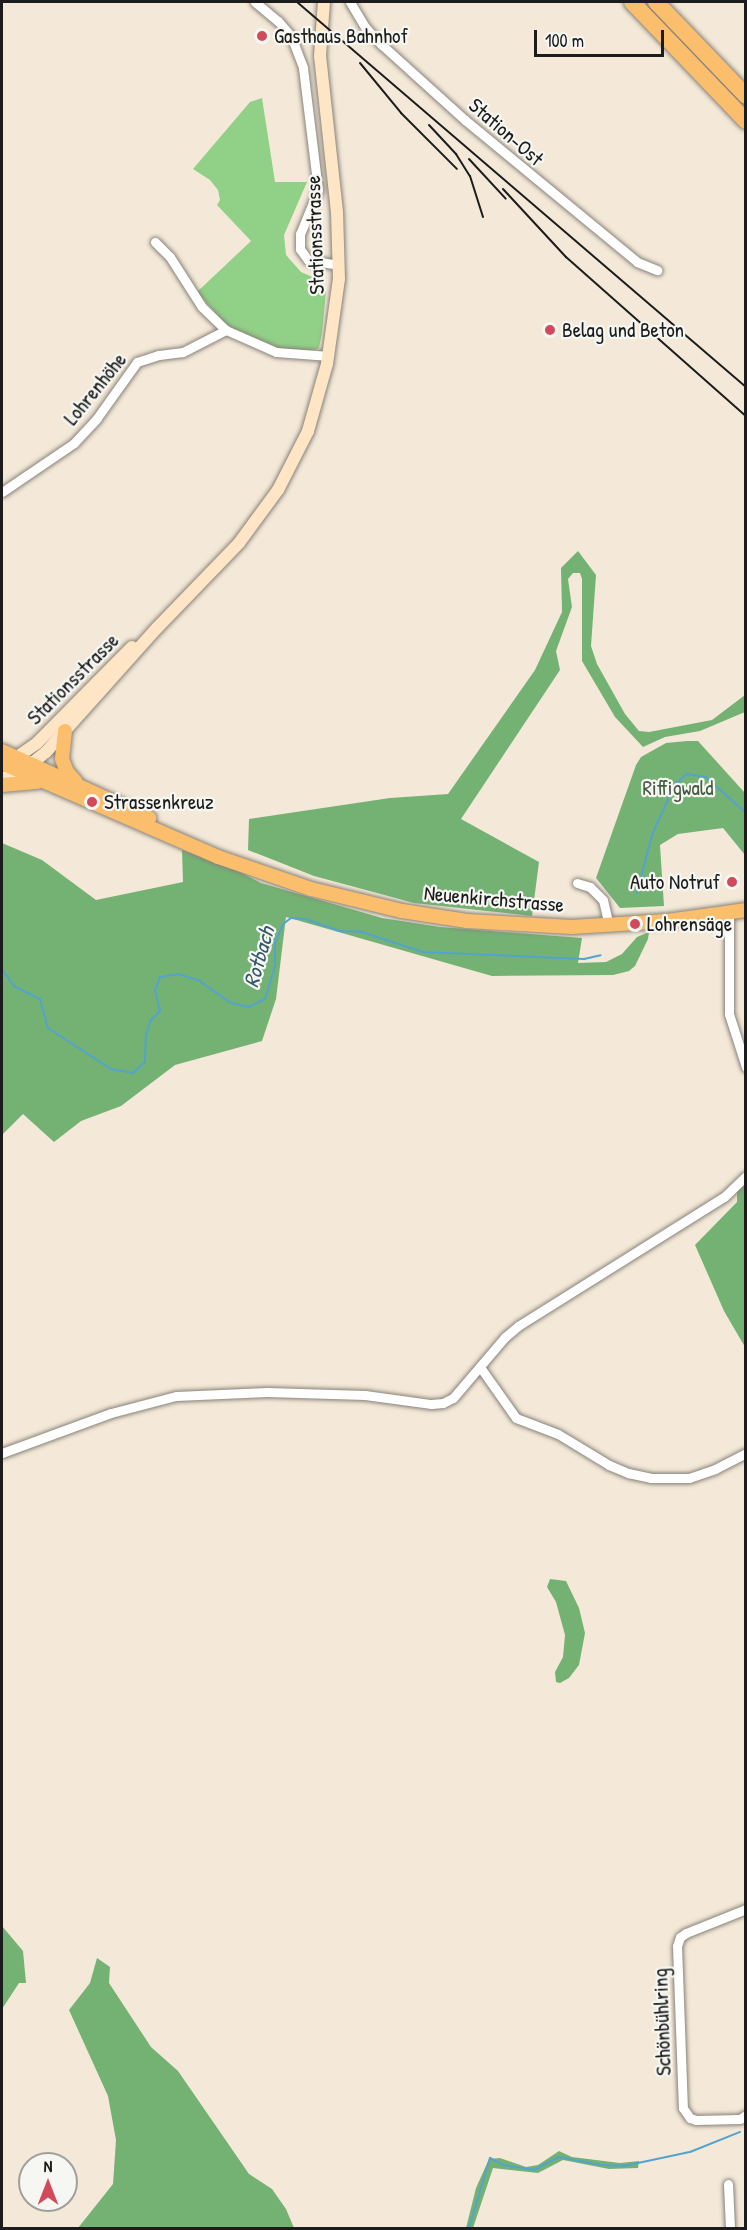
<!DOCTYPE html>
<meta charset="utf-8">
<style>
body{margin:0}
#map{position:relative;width:747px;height:2230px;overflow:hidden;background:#f4e9d8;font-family:"Patrick Hand",sans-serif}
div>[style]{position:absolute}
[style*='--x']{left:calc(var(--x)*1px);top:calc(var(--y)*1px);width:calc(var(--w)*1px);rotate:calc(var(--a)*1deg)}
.green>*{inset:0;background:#91d087}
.forest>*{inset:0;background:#74b274}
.stream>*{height:2px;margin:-1px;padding:0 1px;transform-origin:1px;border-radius:1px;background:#54a3ce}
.roads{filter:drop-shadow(0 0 2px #88827a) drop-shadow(0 0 2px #88827a)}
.minor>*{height:9px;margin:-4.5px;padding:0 4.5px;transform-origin:4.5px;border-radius:4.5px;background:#fff}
.secondary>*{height:12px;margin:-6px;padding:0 6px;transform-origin:6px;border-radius:6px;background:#fde5c5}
.primary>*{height:14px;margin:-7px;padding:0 7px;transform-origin:7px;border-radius:7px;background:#fabe6d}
.motorway>*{height:16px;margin:-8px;padding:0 8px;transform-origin:8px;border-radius:8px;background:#fabe6d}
.rail>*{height:2px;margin:-1px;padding:0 1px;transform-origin:1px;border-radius:1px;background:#1c1c1c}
.dots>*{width:16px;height:16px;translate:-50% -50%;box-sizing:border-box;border:3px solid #f6f6f2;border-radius:50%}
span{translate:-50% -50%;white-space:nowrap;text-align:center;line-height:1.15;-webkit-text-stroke:4.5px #f6f6f2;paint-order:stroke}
.poi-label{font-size:21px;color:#1c1c1c}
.left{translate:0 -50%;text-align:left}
.right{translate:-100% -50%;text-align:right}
.street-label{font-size:21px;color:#1c1c1c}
.park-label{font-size:21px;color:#455b41}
.water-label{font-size:22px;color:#35596c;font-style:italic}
.frame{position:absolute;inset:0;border:3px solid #1c1c1c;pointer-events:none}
.north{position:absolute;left:18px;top:2152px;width:60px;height:60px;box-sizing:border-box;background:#f6f6f2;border:2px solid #9f9f9c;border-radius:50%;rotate:0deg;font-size:16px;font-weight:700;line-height:24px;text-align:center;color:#1c1c1c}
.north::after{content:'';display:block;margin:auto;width:21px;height:27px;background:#d1495b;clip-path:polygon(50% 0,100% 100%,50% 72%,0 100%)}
.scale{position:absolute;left:534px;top:30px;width:130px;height:27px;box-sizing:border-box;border:3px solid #1c1c1c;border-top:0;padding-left:8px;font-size:18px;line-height:21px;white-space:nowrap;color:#1c1c1c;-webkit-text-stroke:4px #f6f6f2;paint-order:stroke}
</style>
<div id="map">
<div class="green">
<i style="clip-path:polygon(262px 98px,275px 182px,307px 182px,284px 235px,286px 255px,301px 272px,322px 281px,326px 292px,322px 333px,319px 348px,314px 350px,281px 350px,227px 326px,197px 292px,251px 241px,217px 205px,220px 200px,218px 190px,210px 180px,193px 169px,250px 102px)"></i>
</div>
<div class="forest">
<i style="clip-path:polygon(578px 551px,596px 575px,591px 646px,597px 664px,625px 714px,639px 731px,649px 732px,712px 720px,745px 695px,745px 712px,700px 731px,665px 737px,643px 747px,615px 717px,582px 661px,582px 579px,580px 573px,573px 573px,568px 579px,572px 607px,556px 651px,560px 670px,461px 819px,539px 862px,532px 916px,414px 903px,314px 876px,248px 850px,249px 819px,390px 798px,448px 794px,535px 670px,562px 612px,561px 568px)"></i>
<i style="clip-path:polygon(687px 741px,698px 741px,745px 793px,745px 855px,723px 828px,678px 834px,660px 845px,664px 906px,620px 908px,596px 878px,636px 765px,641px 757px,666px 743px)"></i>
<i style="clip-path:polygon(2px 843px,42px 860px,96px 900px,183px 882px,182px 850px,240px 872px,261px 883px,382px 918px,440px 927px,582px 938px,578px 963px,606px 962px,622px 954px,637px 937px,649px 932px,648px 939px,635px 966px,629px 971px,613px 975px,492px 976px,286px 917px,276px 999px,262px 1041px,175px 1065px,121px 1106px,81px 1121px,54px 1142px,23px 1114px,2px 1135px)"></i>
<i style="clip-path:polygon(745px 1179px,745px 1347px,724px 1311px,695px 1245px,737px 1202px,737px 1188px)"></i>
<i style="clip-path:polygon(550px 1579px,566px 1581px,579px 1608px,585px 1633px,579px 1665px,569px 1678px,560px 1683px,556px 1682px,555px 1672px,563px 1657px,565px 1635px,556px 1602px,547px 1587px)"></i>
<i style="clip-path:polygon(2px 1926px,23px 1951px,26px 1983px,19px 1983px,2px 2009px)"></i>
<i style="clip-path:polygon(97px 1958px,110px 1967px,109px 1983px,151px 2047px,178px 2071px,249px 2174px,272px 2189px,286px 2209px,294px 2228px,78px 2228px,113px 2184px,116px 2140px,108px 2096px,69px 2010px,90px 1983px)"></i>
<i style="clip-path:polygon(559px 2151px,572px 2157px,620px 2163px,639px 2161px,638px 2168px,609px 2169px,563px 2160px,538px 2173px,493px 2168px,473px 2228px,466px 2228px,476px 2188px,489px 2159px,500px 2158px,526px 2167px,538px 2165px)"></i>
</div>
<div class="stream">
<i style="--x:637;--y:893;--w:60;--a:-75.5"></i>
<i style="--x:652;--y:835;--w:56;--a:-65.7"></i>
<i style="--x:675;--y:784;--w:16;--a:-40"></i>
<i style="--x:687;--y:774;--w:19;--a:9"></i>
<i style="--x:706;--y:777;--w:54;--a:42"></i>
<i style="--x:2;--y:969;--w:21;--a:55"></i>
<i style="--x:14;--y:986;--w:29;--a:27"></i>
<i style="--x:40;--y:999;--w:30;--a:75"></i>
<i style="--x:48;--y:1028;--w:75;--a:33.1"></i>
<i style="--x:111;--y:1069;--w:22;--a:10"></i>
<i style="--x:133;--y:1073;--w:16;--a:-43"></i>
<i style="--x:145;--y:1062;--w:27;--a:-88"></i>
<i style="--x:146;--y:1035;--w:16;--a:-72"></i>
<i style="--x:151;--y:1020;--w:13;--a:-45"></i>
<i style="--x:160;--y:1011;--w:21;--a:-104"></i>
<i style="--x:155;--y:991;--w:15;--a:-70"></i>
<i style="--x:160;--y:977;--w:18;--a:-9"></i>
<i style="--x:178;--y:974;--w:21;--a:17"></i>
<i style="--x:198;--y:980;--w:40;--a:34.9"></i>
<i style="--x:231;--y:1003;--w:18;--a:13"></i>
<i style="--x:249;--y:1007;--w:18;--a:-27"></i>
<i style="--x:265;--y:999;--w:34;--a:-73"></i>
<i style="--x:275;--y:966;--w:23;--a:-90"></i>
<i style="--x:275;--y:943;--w:21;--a:-67"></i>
<i style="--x:283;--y:924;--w:10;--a:-37"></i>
<i style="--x:291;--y:918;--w:14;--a:4"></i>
<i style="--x:305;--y:919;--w:36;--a:19"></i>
<i style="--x:339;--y:931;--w:23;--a:2"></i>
<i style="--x:362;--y:932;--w:64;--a:18.2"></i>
<i style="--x:423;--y:952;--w:161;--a:2.5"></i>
<i style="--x:584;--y:959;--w:17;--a:-13"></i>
<i style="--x:469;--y:2228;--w:73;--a:-73.3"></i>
<i style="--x:490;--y:2158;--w:15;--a:28"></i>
<i style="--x:503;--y:2165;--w:31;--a:9"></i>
<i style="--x:534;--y:2170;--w:27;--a:-28"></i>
<i style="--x:558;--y:2157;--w:44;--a:10.5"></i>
<i style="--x:601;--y:2165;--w:23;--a:2"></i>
<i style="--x:624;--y:2166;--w:67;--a:-12"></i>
<i style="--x:690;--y:2152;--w:54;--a:-21.8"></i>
</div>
<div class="roads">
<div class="minor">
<i style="--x:255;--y:2;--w:30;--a:40"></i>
<i style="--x:278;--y:21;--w:20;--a:49"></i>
<i style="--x:291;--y:36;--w:34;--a:69"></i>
<i style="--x:303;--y:68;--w:123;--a:83"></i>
<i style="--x:318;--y:190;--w:48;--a:112.2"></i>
<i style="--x:300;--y:234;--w:15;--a:90"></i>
<i style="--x:300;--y:249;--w:14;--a:54"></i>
<i style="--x:308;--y:260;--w:31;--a:9"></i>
<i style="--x:350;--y:2;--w:29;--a:59"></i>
<i style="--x:365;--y:27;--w:25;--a:47"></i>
<i style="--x:382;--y:45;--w:112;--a:42.1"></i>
<i style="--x:465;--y:120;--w:223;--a:39.5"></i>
<i style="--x:637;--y:262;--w:22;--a:22"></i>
<i style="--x:155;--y:242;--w:21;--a:45"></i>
<i style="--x:170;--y:257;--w:59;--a:57.4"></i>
<i style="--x:202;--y:307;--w:33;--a:44"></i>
<i style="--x:226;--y:330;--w:55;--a:23.7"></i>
<i style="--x:276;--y:352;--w:53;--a:4.3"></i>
<i style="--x:2;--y:492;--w:87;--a:-34.2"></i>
<i style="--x:74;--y:443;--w:34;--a:-47"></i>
<i style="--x:97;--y:418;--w:69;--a:-54.5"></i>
<i style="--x:137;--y:362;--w:23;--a:-18"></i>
<i style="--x:159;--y:355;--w:24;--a:-7"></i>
<i style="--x:183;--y:352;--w:48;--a:-27.1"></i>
<i style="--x:577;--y:883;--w:14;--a:17"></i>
<i style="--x:590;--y:887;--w:18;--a:45"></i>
<i style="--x:603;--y:900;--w:27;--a:77"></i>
<i style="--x:729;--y:912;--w:102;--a:90"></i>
<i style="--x:729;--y:1014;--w:56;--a:72.2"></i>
<i style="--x:480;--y:1367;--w:62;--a:54.8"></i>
<i style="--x:516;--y:1418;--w:45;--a:20.9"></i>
<i style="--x:558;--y:1434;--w:60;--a:31.3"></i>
<i style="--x:609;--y:1465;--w:21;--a:23"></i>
<i style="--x:628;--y:1473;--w:24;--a:12"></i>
<i style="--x:651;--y:1478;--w:38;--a:0"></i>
<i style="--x:689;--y:1478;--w:28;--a:-19"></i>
<i style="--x:715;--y:1469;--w:35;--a:-27"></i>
<i style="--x:2;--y:1453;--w:116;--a:-20.2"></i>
<i style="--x:111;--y:1413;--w:67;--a:-14.7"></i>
<i style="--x:176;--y:1396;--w:91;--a:-2.5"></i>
<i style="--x:267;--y:1392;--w:98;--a:1.8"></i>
<i style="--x:365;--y:1395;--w:67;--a:7.8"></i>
<i style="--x:431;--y:1404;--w:12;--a:-5"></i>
<i style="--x:443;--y:1403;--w:11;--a:-27"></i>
<i style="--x:453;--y:1398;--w:80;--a:-49.6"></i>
<i style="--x:505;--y:1337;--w:17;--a:-40"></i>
<i style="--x:518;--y:1326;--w:243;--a:-32.1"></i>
<i style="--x:724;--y:1197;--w:30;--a:-44"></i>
<i style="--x:746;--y:1909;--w:65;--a:158.2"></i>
<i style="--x:686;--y:1933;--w:7;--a:146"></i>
<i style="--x:680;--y:1937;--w:9;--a:108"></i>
<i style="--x:677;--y:1946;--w:162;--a:87.9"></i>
<i style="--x:683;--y:2108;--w:12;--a:55"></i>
<i style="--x:690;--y:2118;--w:6;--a:18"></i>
<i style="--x:696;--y:2120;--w:44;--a:-1.3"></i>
<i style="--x:740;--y:2119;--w:7;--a:-34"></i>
<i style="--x:728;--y:2184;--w:44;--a:87.4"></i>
</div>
<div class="secondary">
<i style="--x:10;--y:762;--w:33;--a:-35"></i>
<i style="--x:37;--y:743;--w:135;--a:-45.3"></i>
<i style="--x:2;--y:779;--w:33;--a:-27"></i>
<i style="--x:31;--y:764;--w:19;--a:-39"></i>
<i style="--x:46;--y:752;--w:166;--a:-48.2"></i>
<i style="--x:157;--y:628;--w:118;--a:-46"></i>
<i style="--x:239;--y:543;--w:66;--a:-53.7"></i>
<i style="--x:278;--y:490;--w:66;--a:-63"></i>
<i style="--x:308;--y:431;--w:70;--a:-74.2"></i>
<i style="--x:327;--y:364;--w:86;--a:-82"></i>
<i style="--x:339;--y:279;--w:67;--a:-91.7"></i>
<i style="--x:337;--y:212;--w:157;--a:-96.2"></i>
<i style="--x:320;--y:56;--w:54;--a:-85.8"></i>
</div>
<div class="primary">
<i style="--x:65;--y:731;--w:28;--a:96"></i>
<i style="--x:62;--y:759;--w:14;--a:69"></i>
<i style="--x:67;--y:772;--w:13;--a:48"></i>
<i style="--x:2;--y:751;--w:162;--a:24.5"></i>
<i style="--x:2;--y:763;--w:236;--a:23.5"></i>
<i style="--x:218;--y:857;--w:98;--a:19"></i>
<i style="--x:311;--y:889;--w:94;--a:13.6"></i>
<i style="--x:402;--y:911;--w:66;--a:8.7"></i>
<i style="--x:467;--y:921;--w:105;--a:3.3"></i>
<i style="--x:572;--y:927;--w:95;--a:-3.6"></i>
<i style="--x:667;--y:921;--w:80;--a:-7.9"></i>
<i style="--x:2;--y:785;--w:36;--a:-5"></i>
</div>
<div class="motorway">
<i style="--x:632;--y:2;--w:165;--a:46.2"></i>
<i style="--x:656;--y:2;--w:130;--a:46.2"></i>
</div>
</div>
<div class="rail">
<i style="--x:297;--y:2;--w:591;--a:40.61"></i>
<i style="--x:360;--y:63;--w:65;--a:50.6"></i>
<i style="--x:401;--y:113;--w:79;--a:45"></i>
<i style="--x:429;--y:125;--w:40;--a:47"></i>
<i style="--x:456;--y:154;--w:26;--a:58"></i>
<i style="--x:470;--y:176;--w:43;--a:72.4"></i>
<i style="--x:469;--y:159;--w:54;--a:47.2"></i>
<i style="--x:503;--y:189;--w:93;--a:47.2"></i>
<i style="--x:566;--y:257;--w:240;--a:41.5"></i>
</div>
<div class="dots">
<i style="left:262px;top:36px;background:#d1495b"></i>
<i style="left:550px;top:330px;background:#d1495b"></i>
<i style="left:92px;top:802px;background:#d1495b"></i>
<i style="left:732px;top:882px;background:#d1495b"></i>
<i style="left:635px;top:924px;background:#d1495b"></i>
</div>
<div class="poi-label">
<span class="left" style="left:274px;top:36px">Gasthaus Bahnhof</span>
<span class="left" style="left:562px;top:330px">Belag und Beton</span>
<span class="left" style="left:104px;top:802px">Strassenkreuz</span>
<span class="right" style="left:720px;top:882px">Auto Notruf</span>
<span class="left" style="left:647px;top:924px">Lohrensäge</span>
</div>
<div class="street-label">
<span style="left:506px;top:132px;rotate:41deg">Station-Ost</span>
<span style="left:315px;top:235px;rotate:-92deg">Stationsstrasse</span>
<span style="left:95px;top:389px;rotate:-51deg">Lohrenhöhe</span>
<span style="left:73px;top:679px;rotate:-45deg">Stationsstrasse</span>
<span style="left:494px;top:899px;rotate:5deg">Neuenkirchstrasse</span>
<span style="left:662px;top:2022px;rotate:-92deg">Schönbühlring</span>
</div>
<div class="park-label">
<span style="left:678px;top:788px">Riffigwald</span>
</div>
<div class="water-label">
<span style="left:259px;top:957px;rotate:-74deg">Rotbach</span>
</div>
<div class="frame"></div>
<div class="north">N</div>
<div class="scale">100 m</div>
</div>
